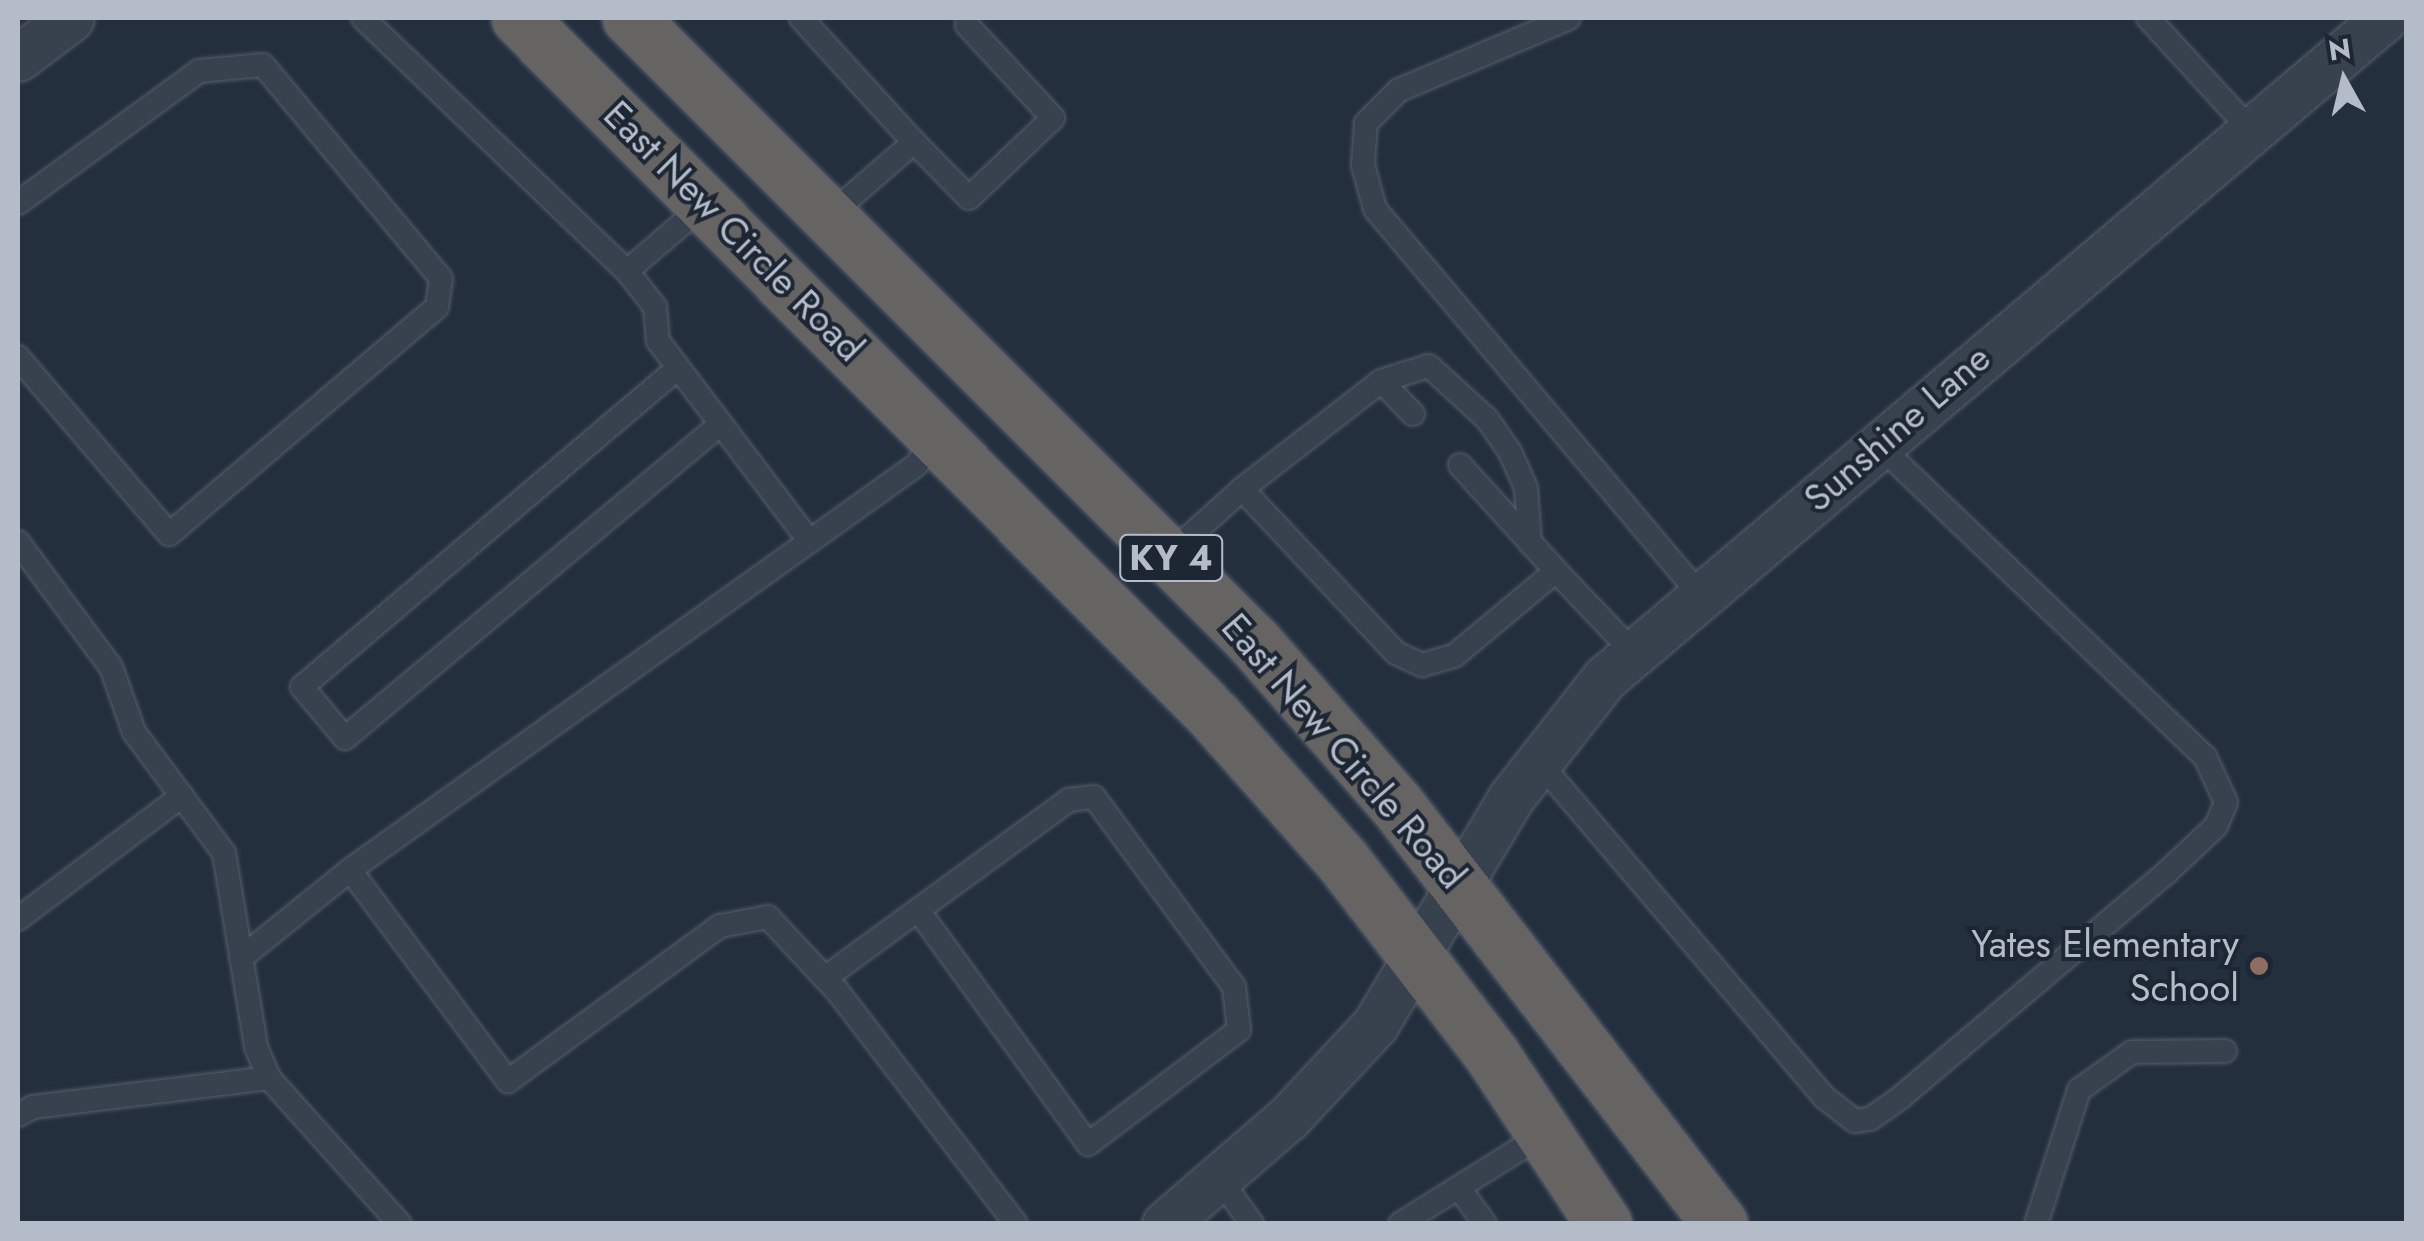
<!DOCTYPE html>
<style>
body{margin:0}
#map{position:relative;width:2424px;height:1241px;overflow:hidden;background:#242f3e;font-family:Jost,sans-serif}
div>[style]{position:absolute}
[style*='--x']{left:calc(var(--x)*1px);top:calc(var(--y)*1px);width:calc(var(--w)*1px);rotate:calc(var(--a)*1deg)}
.roads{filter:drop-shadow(0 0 2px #565f6c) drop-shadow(0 0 2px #565f6c)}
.service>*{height:22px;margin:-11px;padding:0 11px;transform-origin:11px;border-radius:11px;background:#38414e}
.minor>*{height:45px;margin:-22.5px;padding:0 22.5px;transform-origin:22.5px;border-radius:22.5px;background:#38414e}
.trunk>*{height:55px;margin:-27.5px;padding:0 27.5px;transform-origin:27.5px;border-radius:27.5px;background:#656462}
.dots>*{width:28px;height:28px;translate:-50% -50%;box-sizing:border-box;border:5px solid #1d2633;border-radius:50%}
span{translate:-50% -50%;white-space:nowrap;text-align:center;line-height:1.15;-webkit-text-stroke:8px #1d2633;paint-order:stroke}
.shield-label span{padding:2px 8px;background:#1d2633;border:2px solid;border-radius:8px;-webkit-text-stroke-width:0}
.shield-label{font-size:35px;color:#b4bcc9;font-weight:700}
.street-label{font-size:38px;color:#b4bcc9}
.poi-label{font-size:38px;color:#b4bcc9}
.right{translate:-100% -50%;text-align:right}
.frame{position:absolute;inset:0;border:20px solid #b4bcc9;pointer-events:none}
.north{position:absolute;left:2294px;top:30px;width:100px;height:100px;-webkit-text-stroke:8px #1d2633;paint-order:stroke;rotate:352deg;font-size:28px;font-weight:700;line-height:40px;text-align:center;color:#b4bcc9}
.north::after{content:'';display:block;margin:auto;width:35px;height:45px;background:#b4bcc9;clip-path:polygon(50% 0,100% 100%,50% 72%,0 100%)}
</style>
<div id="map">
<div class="roads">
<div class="service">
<i style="--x:363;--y:18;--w:366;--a:43.8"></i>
<i style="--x:627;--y:271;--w:101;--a:-40.6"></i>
<i style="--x:801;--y:18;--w:168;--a:47.7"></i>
<i style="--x:914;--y:142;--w:111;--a:139"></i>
<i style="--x:1569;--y:18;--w:185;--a:157"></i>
<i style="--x:1399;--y:90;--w:47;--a:135"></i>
<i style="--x:1366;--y:123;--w:42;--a:94.1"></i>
<i style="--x:1363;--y:165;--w:46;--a:74.7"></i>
<i style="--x:1375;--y:209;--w:506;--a:49.89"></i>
<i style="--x:2148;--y:18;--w:148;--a:47.5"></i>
<i style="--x:914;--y:142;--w:78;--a:45.5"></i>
<i style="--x:969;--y:198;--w:116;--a:-43.6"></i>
<i style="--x:1053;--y:118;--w:127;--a:-132.8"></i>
<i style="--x:18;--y:203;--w:224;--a:-36.1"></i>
<i style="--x:199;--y:71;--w:64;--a:-5.4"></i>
<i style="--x:263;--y:65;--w:278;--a:50.2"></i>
<i style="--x:441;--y:279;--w:28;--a:98"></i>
<i style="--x:437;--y:307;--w:351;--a:139.7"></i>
<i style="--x:169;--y:534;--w:233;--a:-130.5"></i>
<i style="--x:627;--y:271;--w:46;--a:52.1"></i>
<i style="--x:655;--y:307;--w:34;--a:85"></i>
<i style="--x:658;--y:341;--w:251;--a:52.9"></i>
<i style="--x:678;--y:368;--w:493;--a:139.7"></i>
<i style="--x:302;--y:687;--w:67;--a:49.9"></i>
<i style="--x:345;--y:738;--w:489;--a:-39.9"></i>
<i style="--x:1381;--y:381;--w:46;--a:45.9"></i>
<i style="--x:1460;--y:465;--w:143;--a:47.8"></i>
<i style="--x:1242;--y:489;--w:176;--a:-37.8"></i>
<i style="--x:1381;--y:381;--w:50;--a:-17.4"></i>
<i style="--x:1429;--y:366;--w:79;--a:42.4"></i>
<i style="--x:1487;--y:419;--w:40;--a:55.1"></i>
<i style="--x:1510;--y:452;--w:39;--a:66"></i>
<i style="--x:1526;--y:488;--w:55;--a:85.8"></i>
<i style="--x:18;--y:542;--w:156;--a:53.4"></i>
<i style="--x:111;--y:667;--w:69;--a:70.5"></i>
<i style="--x:134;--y:732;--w:151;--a:53.4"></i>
<i style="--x:224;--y:853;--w:197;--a:80.6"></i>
<i style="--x:256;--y:1047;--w:34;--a:67"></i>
<i style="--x:269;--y:1078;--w:196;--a:48.1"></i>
<i style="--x:1169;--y:555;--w:98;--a:-42.1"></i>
<i style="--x:1242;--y:489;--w:225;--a:46.8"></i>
<i style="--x:1396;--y:653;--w:29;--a:25"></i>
<i style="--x:1422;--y:665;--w:33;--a:-16"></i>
<i style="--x:1454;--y:656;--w:133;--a:-39.8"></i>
<i style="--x:1556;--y:571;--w:113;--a:46.4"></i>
<i style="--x:1539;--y:762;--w:440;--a:49.6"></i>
<i style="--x:1824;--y:1097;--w:39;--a:38"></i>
<i style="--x:1855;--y:1121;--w:15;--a:-8"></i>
<i style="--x:1870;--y:1119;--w:38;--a:-35"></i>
<i style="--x:1901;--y:1097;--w:347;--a:-40.2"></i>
<i style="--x:2166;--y:873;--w:69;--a:-43.2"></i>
<i style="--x:2216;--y:826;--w:26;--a:-67"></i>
<i style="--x:2226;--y:802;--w:50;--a:-115"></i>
<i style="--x:2205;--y:757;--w:452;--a:-136.3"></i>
<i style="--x:350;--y:870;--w:695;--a:-35.57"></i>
<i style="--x:915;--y:466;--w:37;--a:-49"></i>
<i style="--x:18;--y:919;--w:205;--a:-36.9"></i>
<i style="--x:241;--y:958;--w:140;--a:-38.9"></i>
<i style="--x:350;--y:870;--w:264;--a:53.2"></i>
<i style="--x:508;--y:1081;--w:263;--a:-36.2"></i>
<i style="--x:720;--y:926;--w:49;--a:-10.6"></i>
<i style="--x:768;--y:917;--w:103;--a:47"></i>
<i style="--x:838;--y:992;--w:292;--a:52.5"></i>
<i style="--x:825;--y:978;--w:115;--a:-36.2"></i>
<i style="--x:918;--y:910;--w:187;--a:-36.1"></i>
<i style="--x:1069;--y:800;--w:25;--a:-7"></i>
<i style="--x:1094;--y:797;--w:236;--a:53.6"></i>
<i style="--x:1234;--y:987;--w:43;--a:83.4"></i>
<i style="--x:1239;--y:1030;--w:189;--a:142.9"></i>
<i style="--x:1088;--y:1144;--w:289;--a:-126"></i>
<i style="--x:18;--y:1115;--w:17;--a:-28"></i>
<i style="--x:33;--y:1107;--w:238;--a:-7"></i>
<i style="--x:1219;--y:1178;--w:57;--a:54.3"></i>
<i style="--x:1459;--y:1188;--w:44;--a:54.2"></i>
<i style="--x:1400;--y:1224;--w:170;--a:-32"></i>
<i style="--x:2036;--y:1224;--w:141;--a:-72.2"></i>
<i style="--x:2079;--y:1090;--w:65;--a:-35.6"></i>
<i style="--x:2132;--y:1052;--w:93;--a:-0.6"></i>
</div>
<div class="minor">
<i style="--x:18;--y:58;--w:66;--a:-37"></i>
<i style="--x:1165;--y:1224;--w:165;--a:-40.8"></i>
<i style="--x:1290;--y:1116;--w:125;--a:-47"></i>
<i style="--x:1375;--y:1025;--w:263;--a:-59.1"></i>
<i style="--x:1510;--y:799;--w:154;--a:-51.9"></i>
<i style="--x:1605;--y:678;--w:1022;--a:-40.24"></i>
</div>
<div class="trunk">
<i style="--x:519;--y:18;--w:986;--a:45.12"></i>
<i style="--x:1215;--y:717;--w:191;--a:48.4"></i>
<i style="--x:1342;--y:860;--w:246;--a:52.4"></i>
<i style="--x:1492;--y:1055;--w:203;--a:56.5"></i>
<i style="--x:630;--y:18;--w:882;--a:45"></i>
<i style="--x:1254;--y:642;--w:215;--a:48.8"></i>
<i style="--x:1396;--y:804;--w:530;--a:52.35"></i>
</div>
</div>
<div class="dots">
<i style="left:2259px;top:966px;background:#8d6e63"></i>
</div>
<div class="shield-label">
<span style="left:1171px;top:558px">KY 4</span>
</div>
<div class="street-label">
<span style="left:734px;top:231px;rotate:45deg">East New Circle Road</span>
<span style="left:1897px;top:428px;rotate:-41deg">Sunshine Lane</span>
<span style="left:1344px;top:751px;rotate:49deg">East New Circle Road</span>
</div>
<div class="poi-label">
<span class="right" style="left:2239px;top:966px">Yates Elementary<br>School</span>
</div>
<div class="frame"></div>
<div class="north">N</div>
</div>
